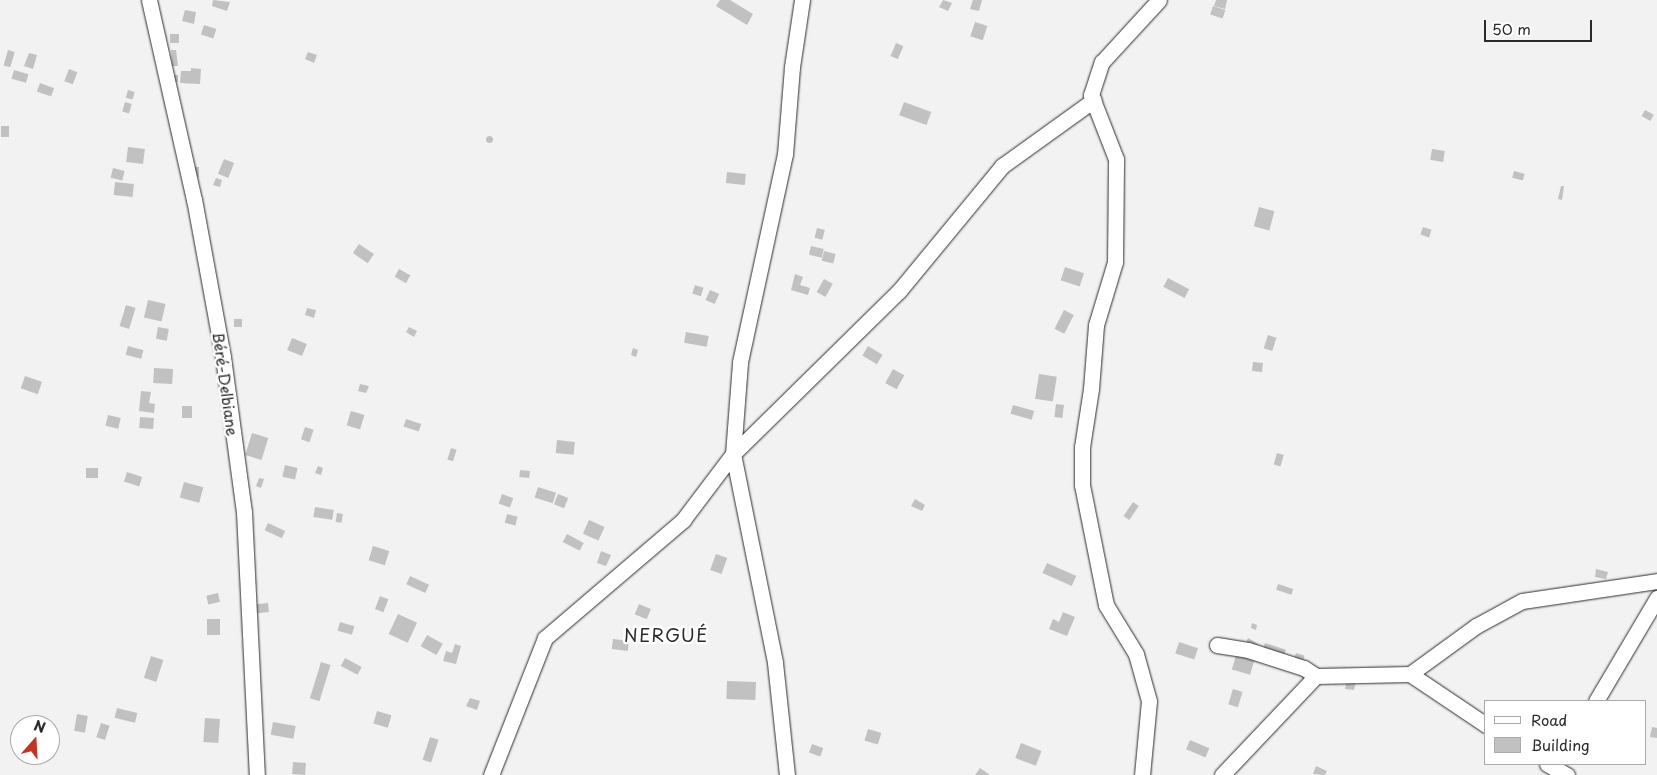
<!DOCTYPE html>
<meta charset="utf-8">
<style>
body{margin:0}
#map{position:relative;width:1657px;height:775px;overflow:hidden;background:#f2f2f2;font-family:"Playpen Sans",sans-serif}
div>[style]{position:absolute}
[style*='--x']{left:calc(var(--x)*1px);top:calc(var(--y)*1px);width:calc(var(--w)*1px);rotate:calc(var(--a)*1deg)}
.building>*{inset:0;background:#c1c1c1;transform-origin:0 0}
.round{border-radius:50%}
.roads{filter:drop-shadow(0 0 1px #2b2b2b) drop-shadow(0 0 1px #2b2b2b)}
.minor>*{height:15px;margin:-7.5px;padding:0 7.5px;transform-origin:7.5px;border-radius:7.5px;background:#fff}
span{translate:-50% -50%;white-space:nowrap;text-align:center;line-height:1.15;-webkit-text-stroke:5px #fff;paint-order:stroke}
.street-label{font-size:15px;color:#2b2b2b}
.quarter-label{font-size:18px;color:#2b2b2b;letter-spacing:1px}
.legend{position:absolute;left:1484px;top:700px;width:162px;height:65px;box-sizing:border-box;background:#fff;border:1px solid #aaa;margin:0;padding:6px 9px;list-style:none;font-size:15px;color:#2b2b2b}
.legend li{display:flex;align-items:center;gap:10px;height:25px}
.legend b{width:25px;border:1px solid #aaa}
.north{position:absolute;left:10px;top:715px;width:50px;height:50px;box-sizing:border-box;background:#fff;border:1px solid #aaa;border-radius:50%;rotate:19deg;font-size:14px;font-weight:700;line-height:20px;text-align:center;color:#2b2b2b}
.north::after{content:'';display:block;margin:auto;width:18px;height:22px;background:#c8321e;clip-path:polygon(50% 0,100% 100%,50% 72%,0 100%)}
.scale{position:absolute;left:1484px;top:20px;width:108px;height:22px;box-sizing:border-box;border:2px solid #2b2b2b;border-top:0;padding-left:6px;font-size:15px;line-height:18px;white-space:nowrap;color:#2b2b2b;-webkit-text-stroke:4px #fff;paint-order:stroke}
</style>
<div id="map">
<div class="building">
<i style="clip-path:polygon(213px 0,230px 2px,227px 11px,212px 6px)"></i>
<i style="clip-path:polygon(720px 0,730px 0,753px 14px,747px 25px,716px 6px)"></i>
<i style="clip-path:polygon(943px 0,952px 3px,948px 11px,939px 7px)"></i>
<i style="clip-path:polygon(973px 0,982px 0,979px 11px,970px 9px)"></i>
<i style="clip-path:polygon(1216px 0,1227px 0,1225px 9px,1214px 6px)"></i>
<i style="left:1213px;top:6px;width:13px;height:9px;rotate:18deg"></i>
<i style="clip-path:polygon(185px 10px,196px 12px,194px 24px,182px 21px)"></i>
<i style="left:975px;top:22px;width:13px;height:15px;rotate:18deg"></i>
<i style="left:204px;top:25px;width:13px;height:10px;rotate:18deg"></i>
<i style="left:170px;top:34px;width:9px;height:9px"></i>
<i style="left:896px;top:43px;width:8px;height:14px;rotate:23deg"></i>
<i style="left:8px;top:50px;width:7px;height:16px;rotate:16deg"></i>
<i style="clip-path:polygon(171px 50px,176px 50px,178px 66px,172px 66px)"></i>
<i style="clip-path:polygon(308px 52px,317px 55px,314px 63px,305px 59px)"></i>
<i style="clip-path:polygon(29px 53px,37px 55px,33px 69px,24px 66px)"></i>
<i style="clip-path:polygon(191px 68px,201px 69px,200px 84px,180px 83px,181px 71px,191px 71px)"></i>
<i style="left:69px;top:69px;width:9px;height:13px;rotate:21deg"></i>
<i style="left:14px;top:70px;width:15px;height:9px;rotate:16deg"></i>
<i style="left:171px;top:75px;width:7px;height:7px"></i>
<i style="left:40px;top:83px;width:15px;height:9px;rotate:20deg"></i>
<i style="left:128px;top:90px;width:7px;height:8px;rotate:16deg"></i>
<i style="left:125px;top:102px;width:7px;height:10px;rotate:16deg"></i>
<i style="left:904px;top:102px;width:29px;height:14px;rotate:20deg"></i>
<i style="left:1645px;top:110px;width:10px;height:7px;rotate:29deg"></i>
<i style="left:1px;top:126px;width:8px;height:11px"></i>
<i class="round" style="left:485.5px;top:135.5px;width:7px;height:7px"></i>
<i style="left:128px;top:147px;width:17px;height:15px;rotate:7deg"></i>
<i style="left:1432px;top:149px;width:13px;height:11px;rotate:9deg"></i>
<i style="left:224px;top:159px;width:11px;height:16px;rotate:22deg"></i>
<i style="left:192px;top:167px;width:7px;height:10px"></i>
<i style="left:113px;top:168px;width:12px;height:10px;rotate:14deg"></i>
<i style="left:1514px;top:171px;width:11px;height:7px;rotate:15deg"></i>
<i style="left:727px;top:172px;width:19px;height:11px;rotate:6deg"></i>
<i style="clip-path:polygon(216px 178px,222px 180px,220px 187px,213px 185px)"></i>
<i style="left:115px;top:182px;width:19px;height:13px;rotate:6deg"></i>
<i style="clip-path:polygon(1561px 186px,1564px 186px,1562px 200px,1558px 199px)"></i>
<i style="left:1259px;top:207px;width:16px;height:20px;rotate:15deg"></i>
<i style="left:1423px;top:227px;width:9px;height:8px;rotate:18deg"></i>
<i style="left:817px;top:228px;width:8px;height:10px;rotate:14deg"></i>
<i style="left:359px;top:244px;width:18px;height:11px;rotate:34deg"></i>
<i style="left:811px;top:246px;width:13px;height:9px;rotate:13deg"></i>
<i style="left:824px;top:251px;width:12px;height:10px;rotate:14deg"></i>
<i style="left:1065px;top:267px;width:20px;height:14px;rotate:18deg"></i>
<i style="left:399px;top:269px;width:13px;height:9px;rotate:29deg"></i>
<i style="clip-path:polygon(795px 274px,803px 277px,800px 285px,810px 288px,808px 295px,791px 290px)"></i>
<i style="left:1168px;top:278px;width:24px;height:10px;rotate:28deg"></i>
<i style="left:824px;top:279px;width:10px;height:15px;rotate:29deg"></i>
<i style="left:695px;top:285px;width:9px;height:9px;rotate:18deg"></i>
<i style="left:710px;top:290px;width:10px;height:11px;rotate:24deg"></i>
<i style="left:148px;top:300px;width:18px;height:18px;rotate:13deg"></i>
<i style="left:126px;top:305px;width:10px;height:22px;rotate:17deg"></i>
<i style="clip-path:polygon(307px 308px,316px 310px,314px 318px,305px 315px)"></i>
<i style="left:1064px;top:310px;width:11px;height:21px;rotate:27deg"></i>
<i style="left:234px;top:319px;width:8px;height:8px"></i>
<i style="left:158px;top:327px;width:11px;height:12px;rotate:10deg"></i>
<i style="clip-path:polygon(409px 327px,417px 331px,414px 337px,406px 332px)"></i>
<i style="left:686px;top:332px;width:23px;height:11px;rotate:10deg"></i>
<i style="left:1268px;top:335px;width:9px;height:14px;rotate:18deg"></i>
<i style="left:292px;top:338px;width:16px;height:13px;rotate:22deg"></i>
<i style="left:128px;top:346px;width:16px;height:9px;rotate:15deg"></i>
<i style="left:868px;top:346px;width:17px;height:11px;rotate:31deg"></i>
<i style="clip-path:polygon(633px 348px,638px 350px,636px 357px,631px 355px)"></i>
<i style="left:1253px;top:362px;width:10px;height:9px;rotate:6deg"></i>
<i style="left:154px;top:368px;width:19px;height:15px;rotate:3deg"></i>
<i style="left:893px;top:369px;width:13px;height:16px;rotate:29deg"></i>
<i style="left:1039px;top:374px;width:18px;height:25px;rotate:9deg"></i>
<i style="left:25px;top:376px;width:18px;height:13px;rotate:19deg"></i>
<i style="clip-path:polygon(360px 384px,369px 386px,366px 393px,358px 391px)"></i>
<i style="clip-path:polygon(141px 391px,151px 392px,149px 403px,155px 404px,154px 413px,139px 411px)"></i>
<i style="left:1056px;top:404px;width:8px;height:13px;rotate:7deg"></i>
<i style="left:1013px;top:405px;width:22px;height:9px;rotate:16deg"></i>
<i style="left:182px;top:406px;width:10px;height:12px"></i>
<i style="left:351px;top:411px;width:14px;height:15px;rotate:17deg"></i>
<i style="left:108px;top:415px;width:13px;height:11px;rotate:13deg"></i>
<i style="left:140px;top:417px;width:14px;height:11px;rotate:4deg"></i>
<i style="left:406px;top:419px;width:16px;height:8px;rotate:18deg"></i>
<i style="left:305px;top:427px;width:9px;height:13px;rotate:18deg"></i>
<i style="left:252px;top:433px;width:17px;height:23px;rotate:17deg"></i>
<i style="left:557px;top:440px;width:18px;height:13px;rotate:6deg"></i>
<i style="left:451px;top:448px;width:6px;height:12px;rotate:18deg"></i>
<i style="left:1277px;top:453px;width:7px;height:12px;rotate:16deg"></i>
<i style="left:285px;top:465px;width:13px;height:12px;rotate:13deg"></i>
<i style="clip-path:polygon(318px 466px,323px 468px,321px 475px,315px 473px)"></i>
<i style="left:86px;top:468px;width:12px;height:10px"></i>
<i style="left:520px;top:470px;width:10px;height:7px;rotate:6deg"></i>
<i style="left:127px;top:472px;width:16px;height:10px;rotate:18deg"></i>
<i style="clip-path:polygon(259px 478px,264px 479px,261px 488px,256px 486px)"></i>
<i style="left:184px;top:482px;width:20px;height:16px;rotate:15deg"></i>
<i style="left:538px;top:487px;width:19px;height:11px;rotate:18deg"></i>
<i style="left:502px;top:494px;width:12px;height:10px;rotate:20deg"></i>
<i style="left:558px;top:494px;width:11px;height:11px;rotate:22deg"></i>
<i style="clip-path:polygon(915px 499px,925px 505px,922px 511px,911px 506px)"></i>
<i style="left:1133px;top:502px;width:7px;height:17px;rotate:34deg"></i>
<i style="left:315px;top:507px;width:19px;height:10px;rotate:9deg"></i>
<i style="left:337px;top:513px;width:6px;height:9px;rotate:9deg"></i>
<i style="left:507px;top:514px;width:11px;height:9px;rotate:15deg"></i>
<i style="left:589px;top:520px;width:17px;height:15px;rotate:24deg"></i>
<i style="left:268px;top:523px;width:19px;height:8px;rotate:25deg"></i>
<i style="left:567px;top:534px;width:19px;height:9px;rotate:28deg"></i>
<i style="left:373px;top:546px;width:17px;height:15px;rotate:17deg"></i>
<i style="clip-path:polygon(601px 551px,611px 555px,606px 566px,597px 563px)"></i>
<i style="left:716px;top:554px;width:12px;height:17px;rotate:20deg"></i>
<i style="left:1047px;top:563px;width:32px;height:11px;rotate:24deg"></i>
<i style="clip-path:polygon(1596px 569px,1608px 572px,1606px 579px,1595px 577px)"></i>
<i style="left:410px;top:576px;width:21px;height:9px;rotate:25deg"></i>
<i style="left:1278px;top:584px;width:16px;height:6px;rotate:18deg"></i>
<i style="left:218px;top:593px;width:9px;height:12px;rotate:77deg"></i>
<i style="left:380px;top:596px;width:9px;height:14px;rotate:21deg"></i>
<i style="left:268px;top:603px;width:9px;height:14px;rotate:84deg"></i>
<i style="left:639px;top:604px;width:13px;height:11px;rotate:23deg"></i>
<i style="clip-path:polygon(1063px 612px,1075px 617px,1067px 636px,1049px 629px,1053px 619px,1059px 622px)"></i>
<i style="left:398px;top:614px;width:21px;height:22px;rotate:25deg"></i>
<i style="left:207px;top:619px;width:13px;height:16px"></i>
<i style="left:340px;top:622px;width:15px;height:9px;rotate:16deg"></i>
<i style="clip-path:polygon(1252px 623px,1257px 625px,1256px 630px,1251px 628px)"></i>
<i style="left:427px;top:635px;width:18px;height:13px;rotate:29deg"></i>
<i style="clip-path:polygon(1248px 638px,1258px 644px,1256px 648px,1246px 643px)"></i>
<i style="left:613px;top:639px;width:16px;height:10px;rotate:7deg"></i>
<i style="left:1179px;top:642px;width:20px;height:12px;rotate:18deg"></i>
<i style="left:1265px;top:643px;width:22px;height:8px;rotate:18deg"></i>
<i style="clip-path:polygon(455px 644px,461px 646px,456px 664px,443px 661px,446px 651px,452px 653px)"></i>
<i style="left:1296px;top:653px;width:9px;height:6px;rotate:18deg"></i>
<i style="left:1236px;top:655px;width:19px;height:15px;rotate:16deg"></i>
<i style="left:151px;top:656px;width:13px;height:23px;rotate:18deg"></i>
<i style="left:345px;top:658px;width:19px;height:9px;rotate:28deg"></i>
<i style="left:321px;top:662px;width:10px;height:38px;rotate:17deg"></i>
<i style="clip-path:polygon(1347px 679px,1356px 680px,1354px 690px,1345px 689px)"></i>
<i style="left:727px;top:681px;width:29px;height:18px;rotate:2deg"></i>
<i style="left:1233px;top:689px;width:10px;height:16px;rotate:17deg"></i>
<i style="clip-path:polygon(470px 698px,480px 701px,477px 710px,466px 706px)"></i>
<i style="left:117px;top:708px;width:21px;height:10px;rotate:14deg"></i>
<i style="left:377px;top:711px;width:15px;height:13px;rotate:16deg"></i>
<i style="left:77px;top:714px;width:11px;height:17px;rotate:10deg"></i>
<i style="left:205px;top:718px;width:15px;height:24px;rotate:4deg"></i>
<i style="left:273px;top:722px;width:23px;height:13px;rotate:10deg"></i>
<i style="left:101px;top:723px;width:9px;height:15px;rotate:18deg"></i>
<i style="clip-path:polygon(1652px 727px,1657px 728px,1657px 738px,1650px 737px)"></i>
<i style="left:868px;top:729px;width:14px;height:12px;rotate:17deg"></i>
<i style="left:430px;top:737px;width:9px;height:24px;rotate:18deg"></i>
<i style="left:1190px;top:740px;width:21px;height:10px;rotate:23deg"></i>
<i style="left:1021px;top:743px;width:22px;height:16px;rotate:21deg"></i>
<i style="left:812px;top:744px;width:12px;height:9px;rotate:20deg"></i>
<i style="left:293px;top:762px;width:13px;height:12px;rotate:4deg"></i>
<i style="clip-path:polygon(1316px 766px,1327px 771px,1325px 775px,1313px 774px)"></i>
<i style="clip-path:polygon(980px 768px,990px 775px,975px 775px)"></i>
</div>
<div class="roads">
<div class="minor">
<i style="--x:149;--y:0;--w:204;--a:77.3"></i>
<i style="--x:194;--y:199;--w:161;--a:79.6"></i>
<i style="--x:223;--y:357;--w:156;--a:82.3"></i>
<i style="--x:244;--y:512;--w:263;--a:87.2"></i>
<i style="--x:1217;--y:645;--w:31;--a:9"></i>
<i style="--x:1248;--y:650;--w:59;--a:17.8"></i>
<i style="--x:1304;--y:668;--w:14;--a:34"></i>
<i style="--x:1316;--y:676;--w:94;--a:-1.2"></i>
<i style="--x:1410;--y:674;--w:82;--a:-36"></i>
<i style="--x:1476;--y:626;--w:52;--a:-28.5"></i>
<i style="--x:1522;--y:601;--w:136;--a:-8.4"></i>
<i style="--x:1410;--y:674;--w:92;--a:33.9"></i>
<i style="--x:1596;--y:701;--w:120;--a:-59.4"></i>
<i style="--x:1547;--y:764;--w:23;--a:29"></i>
<i style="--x:491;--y:775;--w:147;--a:-68.5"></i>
<i style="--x:545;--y:638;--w:182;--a:-40.5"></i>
<i style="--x:683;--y:520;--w:83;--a:-52.9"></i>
<i style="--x:733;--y:454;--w:233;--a:-44.5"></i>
<i style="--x:899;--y:291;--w:162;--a:-50.5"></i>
<i style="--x:1002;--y:166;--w:113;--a:-35.7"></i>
<i style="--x:787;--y:775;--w:114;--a:-96.1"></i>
<i style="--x:775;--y:662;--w:212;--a:-101.4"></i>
<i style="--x:733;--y:454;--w:92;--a:-85.6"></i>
<i style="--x:740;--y:362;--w:213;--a:-77.8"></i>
<i style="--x:785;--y:154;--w:87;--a:-85.4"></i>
<i style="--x:792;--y:67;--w:68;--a:-81.5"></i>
<i style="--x:1142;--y:775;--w:74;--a:-84.6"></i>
<i style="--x:1149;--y:701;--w:49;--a:-105.5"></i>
<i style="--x:1136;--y:654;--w:57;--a:-121.5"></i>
<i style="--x:1106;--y:605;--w:122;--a:-101.3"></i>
<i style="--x:1082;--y:485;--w:38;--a:-90"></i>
<i style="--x:1082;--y:447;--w:59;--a:-81.2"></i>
<i style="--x:1091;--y:389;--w:64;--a:-85.5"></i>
<i style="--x:1096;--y:325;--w:66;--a:-73.2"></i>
<i style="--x:1115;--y:262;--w:103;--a:-89.4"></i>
<i style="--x:1116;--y:159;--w:69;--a:-111.3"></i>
<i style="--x:1091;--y:95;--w:35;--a:-72"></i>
<i style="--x:1102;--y:62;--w:84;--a:-47.4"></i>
<i style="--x:1222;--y:775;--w:137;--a:-46.5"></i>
</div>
</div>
<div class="street-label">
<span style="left:226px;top:384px;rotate:82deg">Béré-Delbiane</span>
</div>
<div class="quarter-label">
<span style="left:666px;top:635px">NERGUÉ</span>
</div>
<ul class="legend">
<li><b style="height:6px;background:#fff"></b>Road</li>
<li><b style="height:14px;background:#c1c1c1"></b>Building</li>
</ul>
<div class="north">N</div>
<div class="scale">50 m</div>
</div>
